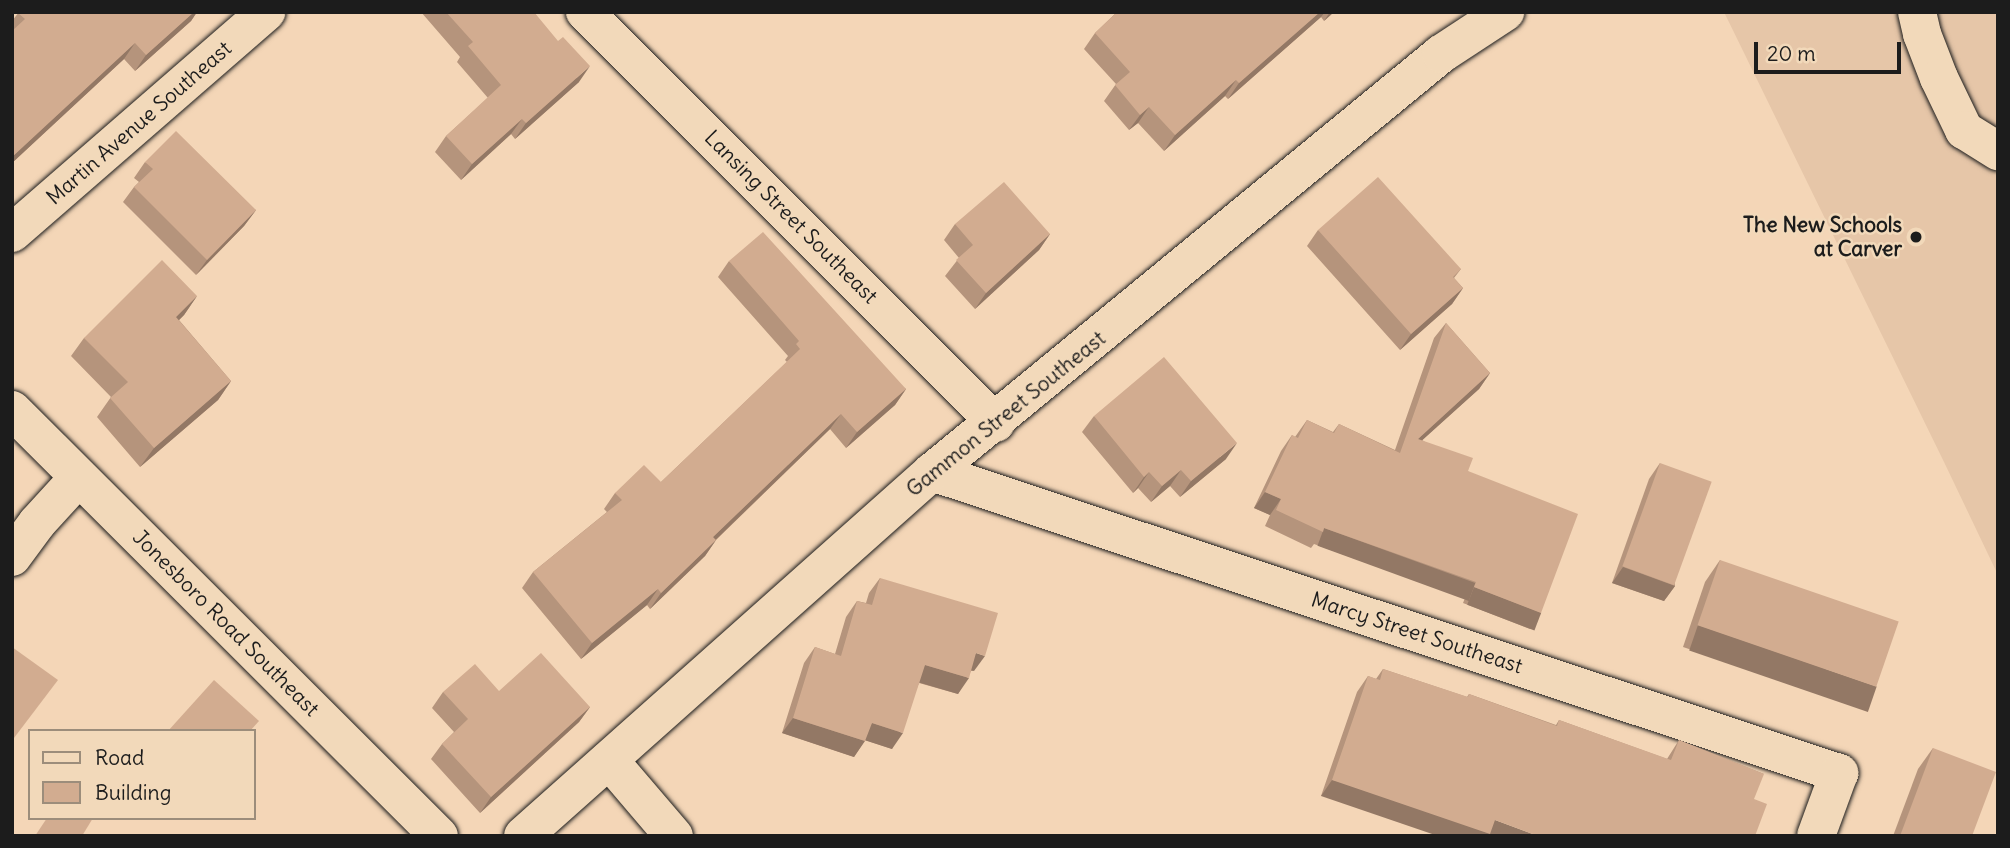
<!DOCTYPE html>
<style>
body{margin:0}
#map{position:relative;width:2010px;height:848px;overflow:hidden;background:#f4d6b7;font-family:Delius,sans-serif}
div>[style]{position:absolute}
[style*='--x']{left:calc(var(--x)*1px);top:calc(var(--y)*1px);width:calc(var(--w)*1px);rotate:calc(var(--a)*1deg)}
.built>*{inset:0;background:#e6c6a8}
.roads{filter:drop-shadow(0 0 2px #1c1c1c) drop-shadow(0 0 2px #1c1c1c)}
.minor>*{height:38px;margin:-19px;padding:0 19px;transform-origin:19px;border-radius:19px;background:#f2d9ba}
.major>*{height:38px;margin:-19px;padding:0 19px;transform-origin:19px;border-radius:19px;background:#f2d9ba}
.wall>*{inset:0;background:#b5947c}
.shaded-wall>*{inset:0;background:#937865;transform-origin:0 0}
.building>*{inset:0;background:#d2ac90;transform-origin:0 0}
.dots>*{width:19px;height:19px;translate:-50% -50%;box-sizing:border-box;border:4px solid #f2d9ba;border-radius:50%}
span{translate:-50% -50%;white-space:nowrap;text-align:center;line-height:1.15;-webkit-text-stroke:5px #f2d9ba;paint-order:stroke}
.street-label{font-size:21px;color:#1c1c1c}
.poi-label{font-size:21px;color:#1c1c1c;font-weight:700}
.right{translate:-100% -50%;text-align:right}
.frame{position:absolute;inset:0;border:14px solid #1c1c1c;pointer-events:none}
.legend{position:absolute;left:28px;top:729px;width:228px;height:91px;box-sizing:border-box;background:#f2d9ba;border:2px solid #9c8d7b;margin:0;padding:9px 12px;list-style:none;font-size:21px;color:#1c1c1c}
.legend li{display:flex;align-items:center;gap:14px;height:35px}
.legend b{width:35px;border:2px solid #9c8d7b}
.scale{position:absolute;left:1754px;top:42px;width:147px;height:32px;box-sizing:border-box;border:4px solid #1c1c1c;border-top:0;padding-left:9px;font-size:21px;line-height:24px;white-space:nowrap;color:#1c1c1c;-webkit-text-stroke:5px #f2d9ba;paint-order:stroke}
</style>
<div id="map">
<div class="built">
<i style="clip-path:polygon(1724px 12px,1998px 12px,1998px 575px,1944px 462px)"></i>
</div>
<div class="roads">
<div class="minor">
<i style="--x:585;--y:12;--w:581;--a:45"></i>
<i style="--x:1917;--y:12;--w:23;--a:77"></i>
<i style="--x:1922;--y:34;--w:47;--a:68.9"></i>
<i style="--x:1939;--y:78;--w:58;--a:64.3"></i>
<i style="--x:1964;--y:130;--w:40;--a:32"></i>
<i style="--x:12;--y:233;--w:337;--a:-41"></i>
<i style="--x:932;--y:472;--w:956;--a:18.36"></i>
<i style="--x:1839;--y:773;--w:67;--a:110.1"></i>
<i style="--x:12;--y:557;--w:42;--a:-53.7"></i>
<i style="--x:37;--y:523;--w:62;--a:-47.6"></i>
<i style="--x:609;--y:760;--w:100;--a:49.5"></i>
<i style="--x:523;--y:836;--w:548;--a:-41.67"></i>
<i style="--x:932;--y:472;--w:659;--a:-39.39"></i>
<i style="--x:1441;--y:54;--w:77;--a:-33.3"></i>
</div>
<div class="major">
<i style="--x:12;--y:410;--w:603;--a:44.93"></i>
</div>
</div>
<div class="wall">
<i style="clip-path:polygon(19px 12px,197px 12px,191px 21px,135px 71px,124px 59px,12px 163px,12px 21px)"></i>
<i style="clip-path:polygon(421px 12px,534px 12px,579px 82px,515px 139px,511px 134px,461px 180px,435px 152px,446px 136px,488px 98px,457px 62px,460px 57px)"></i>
<i style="clip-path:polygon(1117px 12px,1334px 12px,1324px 21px,1321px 17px,1228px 99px,1225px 96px,1164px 151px,1138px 123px,1129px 130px,1104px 101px,1116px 84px,1084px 49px,1095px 33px)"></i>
<i style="clip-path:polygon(145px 162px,256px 210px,244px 226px,196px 275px,123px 202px,134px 187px,139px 182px,134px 178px)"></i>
<i style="clip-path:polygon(955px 224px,1050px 234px,1039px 250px,975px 309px,945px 276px,959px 258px,944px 240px)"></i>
<i style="clip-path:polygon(1318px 230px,1461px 269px,1454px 278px,1463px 288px,1452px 304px,1400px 350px,1307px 246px)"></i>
<i style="clip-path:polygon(729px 261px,906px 389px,895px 405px,846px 448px,830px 429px,716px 540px,705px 556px,650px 609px,647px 605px,581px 659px,522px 588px,533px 572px,607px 512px,604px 509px,615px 493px,661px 482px,787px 362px,785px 360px,788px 356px,718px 277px)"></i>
<i style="clip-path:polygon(197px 296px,184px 315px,179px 320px,231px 381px,218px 400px,140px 467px,97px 417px,111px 397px,71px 356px,84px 338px)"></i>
<i style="clip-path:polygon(1446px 323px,1490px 373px,1479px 389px,1422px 440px,1468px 471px,1541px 613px,1530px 629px,1463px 603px,1465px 598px,1314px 544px,1311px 548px,1265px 526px,1270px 515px,1254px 508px,1281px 451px,1292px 435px,1295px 437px,1307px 420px,1333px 432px,1339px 424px,1395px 450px,1434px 338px)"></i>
<i style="clip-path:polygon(1094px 416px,1226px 459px,1180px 497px,1170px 486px,1151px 502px,1138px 488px,1133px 493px,1082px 432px)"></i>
<i style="clip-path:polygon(1660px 463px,1675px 586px,1664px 601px,1612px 583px,1649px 479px)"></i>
<i style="clip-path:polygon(1720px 560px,1862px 707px,1683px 647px,1705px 582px)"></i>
<i style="clip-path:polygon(880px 578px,974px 671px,971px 671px,958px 694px,919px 683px,892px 749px,865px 740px,854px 757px,782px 733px,804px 663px,815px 647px,835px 654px,846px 617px,857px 601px,866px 603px,869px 593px)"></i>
<i style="clip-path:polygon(1383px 669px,1467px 697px,1469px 694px,1556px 725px,1559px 720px,1667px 759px,1679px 740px,1764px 774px,1321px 796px,1357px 692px,1368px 676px,1376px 679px)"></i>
<i style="clip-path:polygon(499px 691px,590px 707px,579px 722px,480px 813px,431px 759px,442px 744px,454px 732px,432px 708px,443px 692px)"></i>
<i style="clip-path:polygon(1933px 748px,1972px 836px,1893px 836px,1918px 769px)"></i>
</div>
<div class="shaded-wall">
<i style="clip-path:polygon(194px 12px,197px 12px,191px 21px,135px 71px,146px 55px)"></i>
<i style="clip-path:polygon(1320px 12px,1325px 12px,1321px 17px,1228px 99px,1239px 83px)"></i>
<i style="clip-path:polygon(1330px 12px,1334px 12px,1324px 21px)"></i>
<i style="clip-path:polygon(135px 43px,124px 59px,12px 163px,12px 157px)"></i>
<i style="clip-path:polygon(590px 66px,579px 82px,515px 139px,526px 123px)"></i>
<i style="clip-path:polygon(1236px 80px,1225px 96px,1164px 151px,1175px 135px)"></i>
<i style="clip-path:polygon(1149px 107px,1138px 123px,1129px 130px,1140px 115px)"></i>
<i style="clip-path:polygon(522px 119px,511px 134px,461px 180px,472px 164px)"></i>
<i style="clip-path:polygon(256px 210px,244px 226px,196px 275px,207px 260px)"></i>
<i style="clip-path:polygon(1050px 234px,1039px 250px,975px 309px,986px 293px)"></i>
<i style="clip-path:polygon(1463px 288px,1452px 304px,1400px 350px,1411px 334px)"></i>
<i style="clip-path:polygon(197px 296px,184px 315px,163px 336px,176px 317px)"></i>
<i style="clip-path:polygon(1490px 373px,1479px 389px,1407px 454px,1418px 439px)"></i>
<i style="clip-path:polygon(231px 381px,218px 400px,140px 467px,154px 448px)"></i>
<i style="clip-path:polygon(906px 389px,895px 405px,846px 448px,857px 432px)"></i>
<i style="clip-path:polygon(841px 414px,830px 429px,702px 553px,713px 537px)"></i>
<i style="clip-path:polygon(1237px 443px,1226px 459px,1180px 497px,1191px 481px)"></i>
<i style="clip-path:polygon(1181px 470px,1170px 486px,1151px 502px,1162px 486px)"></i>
<i style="clip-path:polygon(1149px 472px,1138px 488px,1133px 493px,1144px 477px)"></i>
<i style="clip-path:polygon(1265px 492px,1281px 499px,1270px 515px,1254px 508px)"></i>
<i style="left:1324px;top:528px;width:161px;height:19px;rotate:20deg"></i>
<i style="clip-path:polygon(716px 540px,705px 556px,650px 609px,661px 593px)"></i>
<i style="clip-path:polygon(1623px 567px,1675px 586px,1664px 601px,1612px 583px)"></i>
<i style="left:1474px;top:587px;width:72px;height:19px;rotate:21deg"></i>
<i style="clip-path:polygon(658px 589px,647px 605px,581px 659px,592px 643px)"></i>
<i style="left:1698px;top:625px;width:189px;height:27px;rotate:19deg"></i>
<i style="clip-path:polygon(976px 653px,985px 656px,974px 671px,965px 668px)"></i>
<i style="clip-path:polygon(925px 665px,969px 678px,958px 694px,914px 681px)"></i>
<i style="clip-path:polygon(590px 707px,579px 722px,480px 813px,491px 797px)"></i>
<i style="clip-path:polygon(793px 718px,865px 741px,854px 757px,782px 733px)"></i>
<i style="clip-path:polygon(872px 723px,903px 733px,892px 749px,861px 739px)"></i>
<i style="clip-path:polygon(1332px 780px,1495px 820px,1538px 836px,1438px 836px,1321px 796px)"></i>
</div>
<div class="building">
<i style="clip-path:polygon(19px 12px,194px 12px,146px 55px,135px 43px,12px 157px,12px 31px,25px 19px,18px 13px)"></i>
<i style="clip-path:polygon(446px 12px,534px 12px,558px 41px,563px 37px,590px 66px,526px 123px,522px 119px,472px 164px,446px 136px,501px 85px,468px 46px,473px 42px)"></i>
<i style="clip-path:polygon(1117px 12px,1320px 12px,1239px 83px,1236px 80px,1175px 135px,1149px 107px,1140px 115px,1115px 85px,1130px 72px,1095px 33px)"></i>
<i style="clip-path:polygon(176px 131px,256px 210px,207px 260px,134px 187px,153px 169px,145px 162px)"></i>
<i style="clip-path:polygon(1378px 177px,1461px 269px,1453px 277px,1463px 288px,1411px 334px,1318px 230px)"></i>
<i style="clip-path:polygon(1004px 182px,1050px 234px,986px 293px,956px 260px,973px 245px,955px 224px)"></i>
<i style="clip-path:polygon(763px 232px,906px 389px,857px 432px,841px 414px,713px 537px,716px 540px,661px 593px,658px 589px,592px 643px,533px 572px,622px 500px,615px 493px,644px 465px,661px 482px,800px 349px,796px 344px,799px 341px,729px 261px)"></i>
<i style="clip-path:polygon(162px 260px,197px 296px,176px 317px,231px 381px,154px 448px,110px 398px,128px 382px,84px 338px)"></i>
<i style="clip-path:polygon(1446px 323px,1490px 373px,1418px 439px,1473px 458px,1468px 471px,1578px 514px,1541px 613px,1474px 587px,1476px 582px,1324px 528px,1323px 532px,1276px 510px,1281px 499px,1265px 492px,1292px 435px,1298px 438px,1307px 420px,1334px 433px,1339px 424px,1400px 453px)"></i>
<i style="clip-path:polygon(1164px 357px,1237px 443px,1191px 481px,1181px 470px,1162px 486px,1149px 472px,1144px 477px,1094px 416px)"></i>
<i style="left:1660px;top:463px;width:55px;height:110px;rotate:20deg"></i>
<i style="left:1720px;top:560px;width:189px;height:69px;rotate:19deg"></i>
<i style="clip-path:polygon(880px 578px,998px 613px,985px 656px,976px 653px,969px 678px,925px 665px,903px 733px,872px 723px,865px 741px,793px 718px,815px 647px,841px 656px,857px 601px,872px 605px)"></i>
<i style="clip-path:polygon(12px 647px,58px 680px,14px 738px,12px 736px)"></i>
<i style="clip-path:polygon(541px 653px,590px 707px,491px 797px,442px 744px,468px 719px,443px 692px,475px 664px,499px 691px)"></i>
<i style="clip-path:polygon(1383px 669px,1468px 697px,1469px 694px,1557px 726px,1559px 720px,1671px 760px,1679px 740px,1764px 774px,1754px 799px,1767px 804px,1755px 836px,1538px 836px,1495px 820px,1490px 834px,1332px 780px,1368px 676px,1380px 680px)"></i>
<i style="clip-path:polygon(214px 680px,259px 721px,250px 731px,168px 731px)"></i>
<i style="clip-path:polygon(1933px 748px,1996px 772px,1972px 836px,1900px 836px)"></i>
<i style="clip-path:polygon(47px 818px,93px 818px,82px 836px,35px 836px)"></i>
</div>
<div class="dots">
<i style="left:1916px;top:237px;background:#1c1c1c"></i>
</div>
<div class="street-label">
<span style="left:139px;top:123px;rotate:-41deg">Martin Avenue Southeast</span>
<span style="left:791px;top:217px;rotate:45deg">Lansing Street Southeast</span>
<span style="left:1006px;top:414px;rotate:-39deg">Gammon Street Southeast</span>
<span style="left:226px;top:623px;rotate:45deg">Jonesboro Road Southeast</span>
<span style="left:1417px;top:633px;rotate:18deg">Marcy Street Southeast</span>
</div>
<div class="poi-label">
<span class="right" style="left:1902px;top:237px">The New Schools<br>at Carver</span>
</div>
<div class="frame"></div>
<ul class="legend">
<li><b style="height:9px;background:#f2d9ba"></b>Road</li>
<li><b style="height:19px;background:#d2ac90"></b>Building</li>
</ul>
<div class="scale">20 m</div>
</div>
